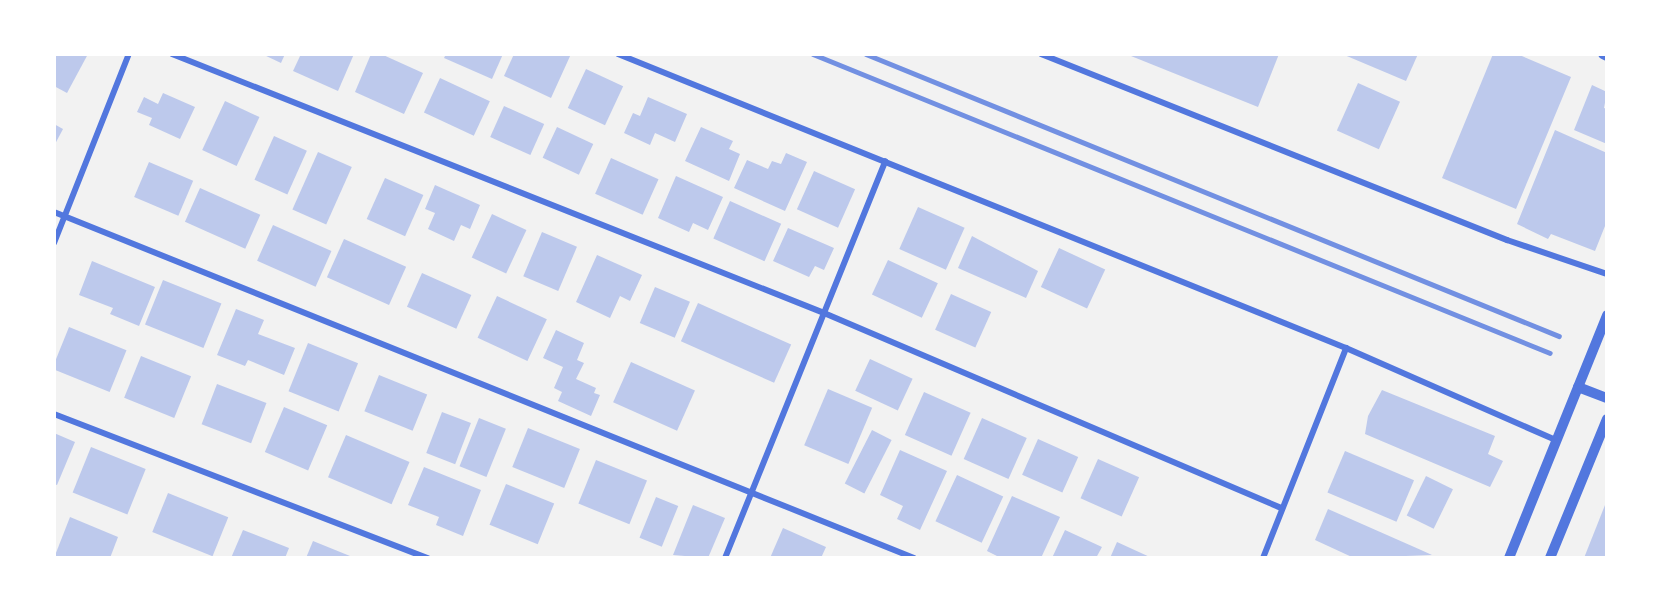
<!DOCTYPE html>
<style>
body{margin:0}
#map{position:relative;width:1661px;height:612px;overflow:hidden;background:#f2f2f2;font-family:"Noto Sans",sans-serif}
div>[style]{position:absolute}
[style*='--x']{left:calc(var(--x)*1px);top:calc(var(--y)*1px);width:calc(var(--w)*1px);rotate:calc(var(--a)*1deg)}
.building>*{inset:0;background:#bdc9ec;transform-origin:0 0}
.minor>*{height:6px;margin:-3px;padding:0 3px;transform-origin:3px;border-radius:3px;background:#5277de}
.tertiary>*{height:10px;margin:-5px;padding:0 5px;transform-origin:5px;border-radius:5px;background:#5277de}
.rail>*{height:4.5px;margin:-2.25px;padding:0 2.25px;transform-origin:2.25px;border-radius:2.25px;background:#7290e2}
span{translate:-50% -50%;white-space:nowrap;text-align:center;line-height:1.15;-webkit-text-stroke:5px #fff;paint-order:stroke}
.frame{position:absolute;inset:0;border:56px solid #fff;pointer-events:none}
</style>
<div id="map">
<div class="building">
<i style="clip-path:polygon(54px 54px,88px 54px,67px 93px,54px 86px)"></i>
<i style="clip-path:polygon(262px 54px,285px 54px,281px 63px)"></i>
<i style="clip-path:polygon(301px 54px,354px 54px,338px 91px,293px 71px)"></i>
<i style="clip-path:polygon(371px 54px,381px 54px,423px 73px,404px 114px,355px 92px)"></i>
<i style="clip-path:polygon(446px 54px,503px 54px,492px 79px,444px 58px)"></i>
<i style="clip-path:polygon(514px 54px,571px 54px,551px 98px,504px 76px)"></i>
<i style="clip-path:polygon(1126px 54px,1279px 54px,1258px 107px)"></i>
<i style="clip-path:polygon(1342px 54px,1418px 54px,1406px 81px)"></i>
<i style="clip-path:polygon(1493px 54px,1517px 54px,1571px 77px,1516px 209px,1442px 178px)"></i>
<i style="left:586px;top:69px;width:41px;height:43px;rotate:25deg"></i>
<i style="left:440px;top:78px;width:55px;height:38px;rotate:25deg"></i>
<i style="left:1358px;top:83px;width:46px;height:52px;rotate:24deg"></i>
<i style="clip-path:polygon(1592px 85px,1607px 92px,1604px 108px,1607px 109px,1607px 144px,1574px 130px)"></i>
<i style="clip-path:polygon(163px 93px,195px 107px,180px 139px,149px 125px,152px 118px,137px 112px,144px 97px,158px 104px)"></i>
<i style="clip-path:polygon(648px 97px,687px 114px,675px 142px,655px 133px,650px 145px,624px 133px,633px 113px,640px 116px)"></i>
<i style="left:225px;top:101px;width:38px;height:54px;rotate:25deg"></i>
<i style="left:504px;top:106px;width:44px;height:34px;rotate:24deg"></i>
<i style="clip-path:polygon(54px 124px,63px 129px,54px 146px)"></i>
<i style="left:557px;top:127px;width:40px;height:34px;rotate:25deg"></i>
<i style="clip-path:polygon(701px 127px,733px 141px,729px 149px,740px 154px,729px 181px,685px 161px)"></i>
<i style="clip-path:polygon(1555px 130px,1607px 153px,1607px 221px,1595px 251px,1551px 234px,1548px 239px,1517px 224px)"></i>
<i style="left:274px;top:136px;width:36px;height:48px;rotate:24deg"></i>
<i style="left:318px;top:152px;width:37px;height:63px;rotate:24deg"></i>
<i style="clip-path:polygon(786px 153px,807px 162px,785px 211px,734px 188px,747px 160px,768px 169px,772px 161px,781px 164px)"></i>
<i style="left:611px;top:158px;width:52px;height:39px;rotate:24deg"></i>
<i style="left:149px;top:162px;width:48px;height:38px;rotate:23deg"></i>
<i style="left:814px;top:171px;width:45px;height:42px;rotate:24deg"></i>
<i style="clip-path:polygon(676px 176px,723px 197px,708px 230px,693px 223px,689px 232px,658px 218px)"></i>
<i style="left:385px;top:178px;width:42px;height:45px;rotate:24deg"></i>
<i style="clip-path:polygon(435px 185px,480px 205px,470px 229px,461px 225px,454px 241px,428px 229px,435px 213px,425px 209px)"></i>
<i style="left:200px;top:188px;width:66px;height:37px;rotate:24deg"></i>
<i style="left:730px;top:201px;width:56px;height:41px;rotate:24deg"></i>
<i style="left:918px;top:207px;width:51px;height:46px;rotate:24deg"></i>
<i style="left:492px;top:214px;width:38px;height:48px;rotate:25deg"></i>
<i style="left:273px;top:225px;width:64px;height:39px;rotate:24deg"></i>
<i style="clip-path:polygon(788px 228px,834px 248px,824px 270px,815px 266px,809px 277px,773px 261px)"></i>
<i style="left:542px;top:232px;width:38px;height:48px;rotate:23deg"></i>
<i style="clip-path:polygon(972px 236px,1038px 271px,1026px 298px,958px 268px)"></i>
<i style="left:344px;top:239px;width:68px;height:42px;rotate:24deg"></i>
<i style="left:1059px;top:248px;width:51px;height:43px;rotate:25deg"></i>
<i style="clip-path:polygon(597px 255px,642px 275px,630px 301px,620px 296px,610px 318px,576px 302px)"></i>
<i style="left:888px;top:260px;width:55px;height:38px;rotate:25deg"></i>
<i style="clip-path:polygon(92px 261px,155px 287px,139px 326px,110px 314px,113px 308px,79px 295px)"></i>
<i style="left:422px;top:273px;width:54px;height:37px;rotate:24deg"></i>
<i style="left:163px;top:280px;width:63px;height:48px;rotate:22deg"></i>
<i style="left:655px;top:287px;width:38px;height:39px;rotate:23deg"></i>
<i style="left:951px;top:294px;width:44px;height:39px;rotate:24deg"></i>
<i style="left:497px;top:296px;width:55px;height:46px;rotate:25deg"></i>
<i style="left:698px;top:303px;width:102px;height:42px;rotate:24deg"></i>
<i style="clip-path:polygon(236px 309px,264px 320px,258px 334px,295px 348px,284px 375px,248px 360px,245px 366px,217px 355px)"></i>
<i style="left:69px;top:327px;width:62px;height:45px;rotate:22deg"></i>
<i style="clip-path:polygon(556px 330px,584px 343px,577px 360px,584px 363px,576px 379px,596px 388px,594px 393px,600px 395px,591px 416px,558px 401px,562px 392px,554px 388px,563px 367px,543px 358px)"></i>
<i style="left:308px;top:343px;width:54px;height:52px;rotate:22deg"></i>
<i style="left:141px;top:356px;width:54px;height:45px;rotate:22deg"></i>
<i style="left:870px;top:359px;width:47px;height:35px;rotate:25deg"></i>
<i style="left:631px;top:362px;width:70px;height:44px;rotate:24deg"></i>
<i style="left:379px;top:375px;width:52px;height:39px;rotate:22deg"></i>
<i style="left:217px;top:384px;width:53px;height:43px;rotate:21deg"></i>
<i style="left:828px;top:389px;width:48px;height:61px;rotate:23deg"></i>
<i style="clip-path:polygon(1382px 390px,1495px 436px,1488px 454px,1503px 461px,1490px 487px,1365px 434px,1368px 416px)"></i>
<i style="left:924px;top:392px;width:51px;height:47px;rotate:24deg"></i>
<i style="left:284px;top:407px;width:47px;height:49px;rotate:23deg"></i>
<i style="left:442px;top:412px;width:31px;height:44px;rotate:21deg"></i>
<i style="left:479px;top:418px;width:29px;height:52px;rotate:22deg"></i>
<i style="left:982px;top:418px;width:49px;height:45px;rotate:24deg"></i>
<i style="left:528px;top:428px;width:56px;height:42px;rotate:22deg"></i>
<i style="left:872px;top:430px;width:22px;height:60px;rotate:27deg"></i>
<i style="clip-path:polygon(54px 433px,75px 442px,57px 485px,54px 484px)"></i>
<i style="left:346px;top:435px;width:69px;height:46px;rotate:23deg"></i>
<i style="left:1038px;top:439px;width:44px;height:39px;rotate:24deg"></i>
<i style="left:91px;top:447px;width:59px;height:49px;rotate:22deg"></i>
<i style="clip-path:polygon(900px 450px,947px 471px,920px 530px,897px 519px,903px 506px,880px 495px)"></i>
<i style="left:1345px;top:451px;width:75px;height:45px;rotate:23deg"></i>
<i style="left:1098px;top:459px;width:45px;height:43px;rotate:24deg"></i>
<i style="left:596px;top:460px;width:55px;height:47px;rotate:22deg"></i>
<i style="clip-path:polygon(424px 467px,481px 490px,463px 536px,436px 525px,439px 517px,408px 505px)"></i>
<i style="left:957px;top:475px;width:51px;height:51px;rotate:25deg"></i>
<i style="left:1426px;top:476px;width:30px;height:44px;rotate:26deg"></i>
<i style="left:506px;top:484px;width:52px;height:44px;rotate:22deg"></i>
<i style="left:168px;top:493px;width:65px;height:42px;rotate:22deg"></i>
<i style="clip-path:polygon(1012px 496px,1060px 517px,1041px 558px,1001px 558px,987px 551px)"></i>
<i style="left:656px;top:497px;width:24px;height:44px;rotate:22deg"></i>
<i style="clip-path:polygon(1607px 500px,1607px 558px,1584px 558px)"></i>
<i style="clip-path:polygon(693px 505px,725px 518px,708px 558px,673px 555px)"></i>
<i style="clip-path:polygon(1328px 509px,1421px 550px,1432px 555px,1354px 558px,1315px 540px)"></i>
<i style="clip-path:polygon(70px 517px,118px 537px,110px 558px,54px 558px)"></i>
<i style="clip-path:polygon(783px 528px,826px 547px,821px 558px,770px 558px)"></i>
<i style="clip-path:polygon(243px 530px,289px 548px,285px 558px,231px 558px)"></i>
<i style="clip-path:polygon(1065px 530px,1102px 547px,1096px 558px,1052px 558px)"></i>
<i style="clip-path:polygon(313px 541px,355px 558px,306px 558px)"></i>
<i style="clip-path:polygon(1117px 542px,1152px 558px,1110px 558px)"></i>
</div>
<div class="minor">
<i style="--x:172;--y:54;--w:702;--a:21.66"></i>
<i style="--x:824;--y:313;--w:498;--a:23.1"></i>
<i style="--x:618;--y:54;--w:785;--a:21.99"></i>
<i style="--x:1346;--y:348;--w:229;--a:23.7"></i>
<i style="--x:1041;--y:54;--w:502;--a:21.76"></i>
<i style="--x:1507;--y:240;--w:106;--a:18.8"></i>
<i style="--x:54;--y:212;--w:927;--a:21.92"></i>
<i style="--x:54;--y:243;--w:203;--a:-68.4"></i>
<i style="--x:54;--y:414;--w:401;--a:21.1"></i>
<i style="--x:725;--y:558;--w:428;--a:-68"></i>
<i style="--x:1263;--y:558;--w:226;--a:-68.4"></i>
</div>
<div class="tertiary">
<i style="--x:1603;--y:54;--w:4;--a:27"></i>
<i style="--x:1578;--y:387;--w:31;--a:21"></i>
<i style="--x:1509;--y:558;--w:262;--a:-68"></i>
<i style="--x:1550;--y:558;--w:150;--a:-67.7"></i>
</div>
<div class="rail">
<i style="--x:813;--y:54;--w:795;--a:22.08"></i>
<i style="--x:866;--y:54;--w:748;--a:22.14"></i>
</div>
<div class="frame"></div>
</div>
